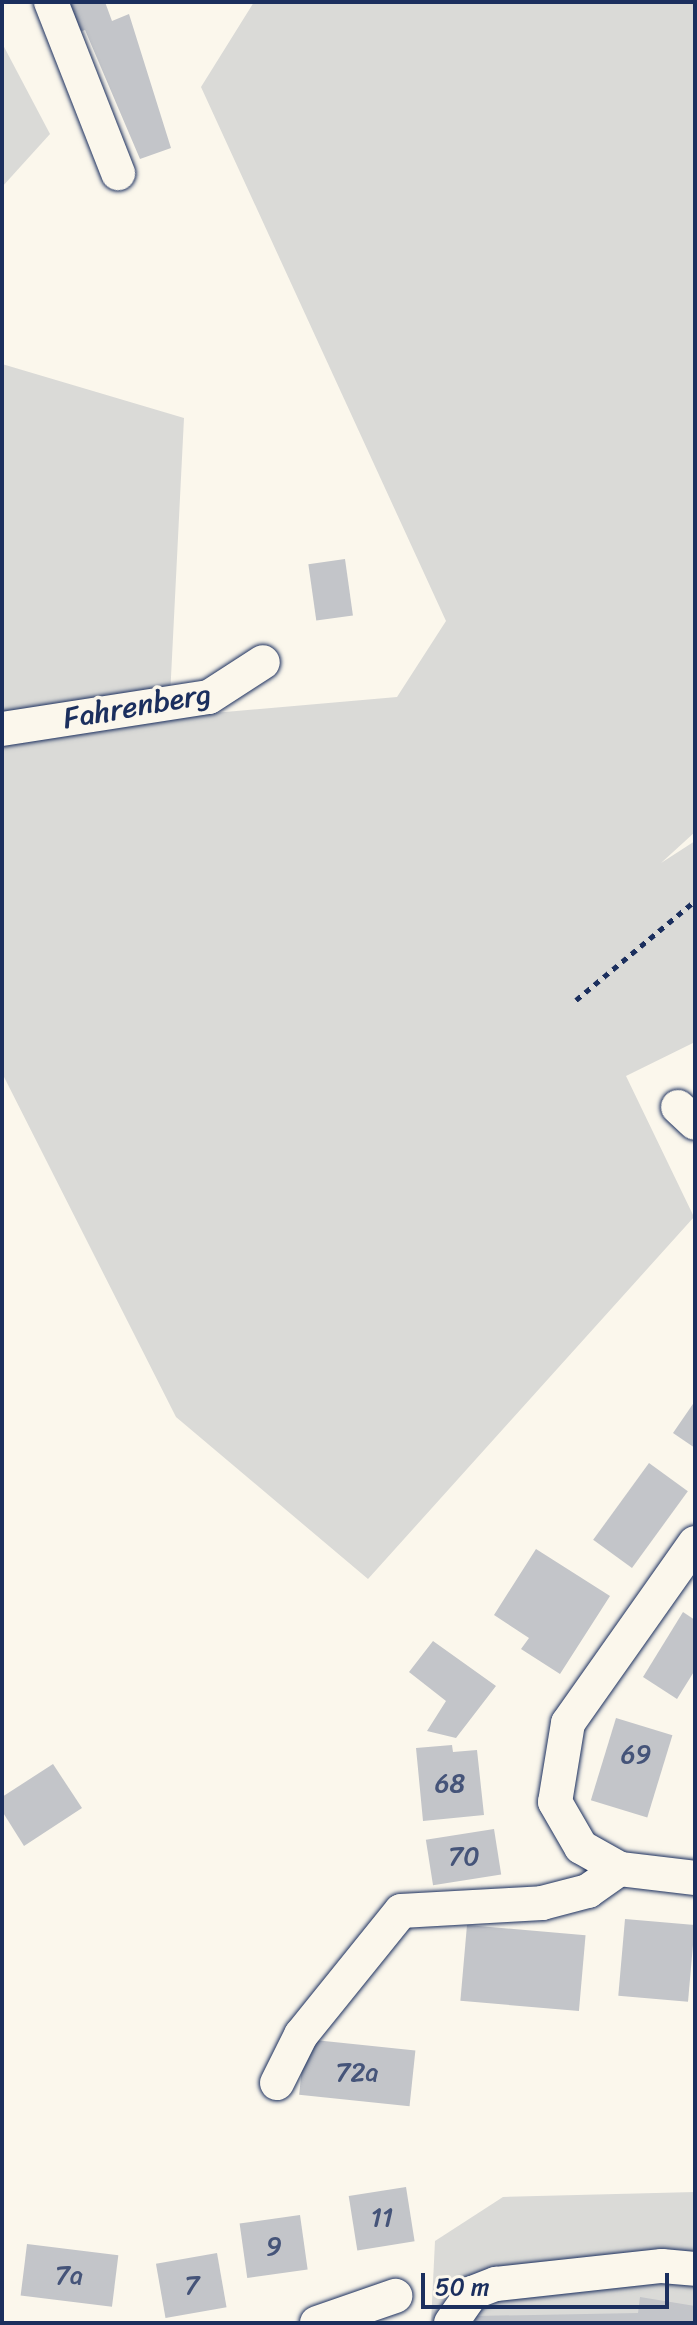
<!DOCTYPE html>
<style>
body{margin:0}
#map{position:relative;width:697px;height:2325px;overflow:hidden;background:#fbf7ec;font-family:Sriracha,sans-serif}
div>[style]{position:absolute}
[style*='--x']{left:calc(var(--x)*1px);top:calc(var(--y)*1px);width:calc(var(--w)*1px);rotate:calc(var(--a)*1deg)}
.green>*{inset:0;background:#dadad7}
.building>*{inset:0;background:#c3c5c9;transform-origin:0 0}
.path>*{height:5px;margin-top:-2.5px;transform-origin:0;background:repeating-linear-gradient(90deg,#1b2f5e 0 6px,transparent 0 12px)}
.roads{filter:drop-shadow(0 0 2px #1b2f5e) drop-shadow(0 0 2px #1b2f5e)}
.minor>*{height:34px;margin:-17px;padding:0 17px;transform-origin:17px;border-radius:17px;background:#fbf7ec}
span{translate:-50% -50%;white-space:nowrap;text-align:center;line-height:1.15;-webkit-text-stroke:7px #fbf7ec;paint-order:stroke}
.number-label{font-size:26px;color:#455479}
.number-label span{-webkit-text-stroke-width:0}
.street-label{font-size:30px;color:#1b2f5e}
.frame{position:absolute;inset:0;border:4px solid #1b2f5e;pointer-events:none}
.scale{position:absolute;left:421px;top:2273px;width:248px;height:36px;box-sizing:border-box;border:4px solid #1b2f5e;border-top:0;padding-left:10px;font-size:24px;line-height:28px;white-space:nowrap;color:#1b2f5e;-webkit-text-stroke:6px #fbf7ec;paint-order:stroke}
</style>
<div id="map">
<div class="green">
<i style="clip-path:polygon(254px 2px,695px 2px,695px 832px,661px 863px,695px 841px,695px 1042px,626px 1076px,694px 1217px,368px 1579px,176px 1417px,2px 1073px,2px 364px,184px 418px,169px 717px,397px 697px,446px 621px,201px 87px)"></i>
<i style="clip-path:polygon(2px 43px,50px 134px,2px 187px)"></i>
<i style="clip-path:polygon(695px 2192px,695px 2323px,431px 2323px,435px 2241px,503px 2197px)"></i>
</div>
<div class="building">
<i style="clip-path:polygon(62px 2px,105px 2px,112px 21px,129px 14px,171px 148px,140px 159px,85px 30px,74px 34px)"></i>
<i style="left:345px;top:559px;width:57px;height:37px;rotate:82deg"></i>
<i style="clip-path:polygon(695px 1401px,695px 1448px,673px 1433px)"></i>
<i style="left:649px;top:1463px;width:48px;height:95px;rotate:36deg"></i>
<i style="clip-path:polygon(536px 1549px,610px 1596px,560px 1674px,521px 1649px,529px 1638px,494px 1615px)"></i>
<i style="clip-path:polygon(683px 1612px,695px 1620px,695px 1670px,677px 1699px,643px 1677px)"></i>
<i style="clip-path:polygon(433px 1641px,496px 1686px,456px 1738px,427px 1731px,446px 1701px,409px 1672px)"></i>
<i style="left:616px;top:1718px;width:59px;height:86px;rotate:17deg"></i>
<i style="clip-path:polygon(452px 1745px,453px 1752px,477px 1750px,484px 1815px,423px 1821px,416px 1748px)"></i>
<i style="clip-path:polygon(53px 1764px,82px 1808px,24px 1846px,2px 1811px,2px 1797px)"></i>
<i style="left:494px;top:1829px;width:46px;height:69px;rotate:81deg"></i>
<i style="left:625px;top:1919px;width:70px;height:77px;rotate:5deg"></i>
<i style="left:467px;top:1925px;width:119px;height:76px;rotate:5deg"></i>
<i style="left:305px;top:2039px;width:111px;height:56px;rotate:6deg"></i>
<i style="left:406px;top:2187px;width:55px;height:58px;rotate:81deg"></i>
<i style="left:300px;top:2215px;width:55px;height:61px;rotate:82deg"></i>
<i style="left:27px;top:2244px;width:92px;height:52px;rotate:7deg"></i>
<i style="left:217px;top:2253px;width:55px;height:62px;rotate:80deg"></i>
<i style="clip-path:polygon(640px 2297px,695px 2306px,695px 2323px,475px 2323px,475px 2316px,638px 2313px)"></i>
</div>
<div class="path">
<i style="--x:576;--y:1000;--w:155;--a:-39.8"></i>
</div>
<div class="roads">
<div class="minor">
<i style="--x:51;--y:2;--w:184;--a:68.6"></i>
<i style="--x:2;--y:729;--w:209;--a:-8.8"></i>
<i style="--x:209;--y:697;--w:64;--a:-32.9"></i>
<i style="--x:678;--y:1107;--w:23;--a:43"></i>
<i style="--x:695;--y:1543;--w:220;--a:125.2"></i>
<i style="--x:568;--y:1723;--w:80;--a:99.3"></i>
<i style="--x:555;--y:1802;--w:52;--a:60"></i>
<i style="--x:581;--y:1847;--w:45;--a:29.4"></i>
<i style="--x:620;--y:1869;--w:76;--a:6.8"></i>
<i style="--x:277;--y:2083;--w:54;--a:-63.4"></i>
<i style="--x:301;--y:2035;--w:159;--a:-51.1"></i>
<i style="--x:401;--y:1911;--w:141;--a:-3.2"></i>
<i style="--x:542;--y:1903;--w:48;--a:-14.6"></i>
<i style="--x:588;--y:1891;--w:39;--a:-35"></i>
<i style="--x:317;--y:2323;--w:83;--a:-19.1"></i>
<i style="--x:451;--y:2323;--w:37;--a:-55"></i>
<i style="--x:472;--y:2293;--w:26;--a:-21"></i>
<i style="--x:496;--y:2284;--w:167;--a:-6.2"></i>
<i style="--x:662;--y:2266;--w:33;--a:5"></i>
</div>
</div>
<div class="number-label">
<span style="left:636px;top:1755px">69</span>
<span style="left:450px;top:1784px">68</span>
<span style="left:464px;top:1857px">70</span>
<span style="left:357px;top:2073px">72a</span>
<span style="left:382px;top:2218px">11</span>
<span style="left:274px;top:2247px">9</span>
<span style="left:69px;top:2276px">7a</span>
<span style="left:192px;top:2286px">7</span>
</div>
<div class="street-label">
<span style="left:137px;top:706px;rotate:-10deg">Fahrenberg</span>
</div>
<div class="frame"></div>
<div class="scale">50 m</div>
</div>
